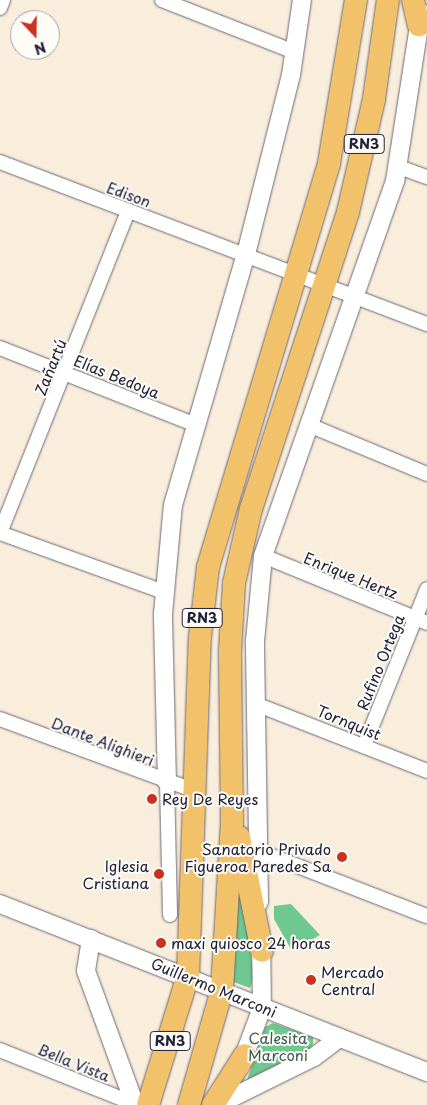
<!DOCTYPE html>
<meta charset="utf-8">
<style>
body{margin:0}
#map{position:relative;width:427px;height:1105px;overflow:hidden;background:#f9eddc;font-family:"Playpen Sans",sans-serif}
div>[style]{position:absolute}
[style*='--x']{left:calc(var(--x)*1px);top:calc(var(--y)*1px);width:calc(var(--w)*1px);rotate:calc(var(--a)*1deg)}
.green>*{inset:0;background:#6ec88f}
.roads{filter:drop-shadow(0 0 1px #6d6973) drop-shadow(0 0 1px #6d6973)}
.minor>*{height:14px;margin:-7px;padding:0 7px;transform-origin:7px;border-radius:7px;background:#fff}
.tertiary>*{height:18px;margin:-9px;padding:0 9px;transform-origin:9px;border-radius:9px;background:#fff}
.trunk>*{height:22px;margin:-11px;padding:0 11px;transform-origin:11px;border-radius:11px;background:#f2c26a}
.dots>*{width:14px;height:14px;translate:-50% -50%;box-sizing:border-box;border:2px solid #fdfcf7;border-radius:50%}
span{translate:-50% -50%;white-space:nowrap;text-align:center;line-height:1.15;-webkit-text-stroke:4px #fdfcf7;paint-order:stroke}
.shield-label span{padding:1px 4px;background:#fdfcf7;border:1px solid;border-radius:4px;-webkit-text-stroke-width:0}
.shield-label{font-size:14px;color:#22223b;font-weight:700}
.street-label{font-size:15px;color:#22223b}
.poi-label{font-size:15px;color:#22223b}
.left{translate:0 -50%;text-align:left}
.right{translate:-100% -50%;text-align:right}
.park-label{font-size:15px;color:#3d5c58}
.north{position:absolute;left:10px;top:10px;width:50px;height:50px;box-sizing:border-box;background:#fdfcf7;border:1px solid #a5a5ac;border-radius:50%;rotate:159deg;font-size:14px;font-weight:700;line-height:20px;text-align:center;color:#22223b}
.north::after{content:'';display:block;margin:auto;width:18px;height:22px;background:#c8321e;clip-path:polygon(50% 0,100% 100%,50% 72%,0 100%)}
</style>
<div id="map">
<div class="green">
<i style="clip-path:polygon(237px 862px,254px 977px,250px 988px,231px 981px)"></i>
<i style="clip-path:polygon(291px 904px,320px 935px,292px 951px,274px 919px,274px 906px)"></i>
<i style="clip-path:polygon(273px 1023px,313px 1037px,313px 1044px,309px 1051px,247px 1080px,265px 1027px)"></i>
</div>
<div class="roads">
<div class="minor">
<i style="--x:162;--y:0;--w:143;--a:21.4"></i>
<i style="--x:0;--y:8;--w:9;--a:-69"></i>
<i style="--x:0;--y:162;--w:457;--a:20.8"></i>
<i style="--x:399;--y:167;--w:30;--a:20"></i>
<i style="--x:0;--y:348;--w:208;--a:21.4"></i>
<i style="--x:311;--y:426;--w:126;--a:22.5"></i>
<i style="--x:0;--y:533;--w:347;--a:-68.3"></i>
<i style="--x:0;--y:533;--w:174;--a:19.8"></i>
<i style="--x:263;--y:556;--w:177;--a:22.2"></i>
<i style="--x:258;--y:705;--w:181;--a:21.3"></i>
<i style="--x:0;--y:719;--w:209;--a:20.2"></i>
<i style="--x:364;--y:746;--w:169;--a:-68.1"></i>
<i style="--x:167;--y:782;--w:133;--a:88.7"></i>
<i style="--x:259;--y:851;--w:180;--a:21.2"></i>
<i style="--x:0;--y:1050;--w:145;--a:21.8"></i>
</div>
<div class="tertiary">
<i style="--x:167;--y:782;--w:168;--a:-91.4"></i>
<i style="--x:163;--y:614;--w:109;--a:-84.8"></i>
<i style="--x:173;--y:505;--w:261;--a:-73.8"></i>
<i style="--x:246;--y:254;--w:185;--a:-75.9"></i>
<i style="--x:291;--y:75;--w:76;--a:-81.7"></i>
<i style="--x:259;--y:902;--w:261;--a:-90.9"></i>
<i style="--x:255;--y:641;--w:85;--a:-84.6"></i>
<i style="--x:263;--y:556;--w:398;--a:-70.6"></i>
<i style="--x:395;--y:181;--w:170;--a:-81.2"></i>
<i style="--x:0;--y:904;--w:459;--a:21.5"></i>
<i style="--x:91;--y:939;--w:32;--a:99"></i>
<i style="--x:86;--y:971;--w:143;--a:69.9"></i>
<i style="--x:240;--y:1067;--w:63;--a:-69.6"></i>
<i style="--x:262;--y:1008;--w:71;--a:-90.8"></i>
<i style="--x:227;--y:1100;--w:97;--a:-26.3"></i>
<i style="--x:314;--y:1057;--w:31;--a:-37"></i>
</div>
<div class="trunk">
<i style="--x:413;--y:0;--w:26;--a:77"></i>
<i style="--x:239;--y:837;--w:116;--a:78.6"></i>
<i style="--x:148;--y:1105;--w:135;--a:-72.8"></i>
<i style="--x:188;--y:976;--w:339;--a:-88"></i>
<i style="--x:200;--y:637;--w:70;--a:-83.5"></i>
<i style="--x:208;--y:567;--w:422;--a:-73.3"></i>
<i style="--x:329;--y:163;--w:165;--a:-80.6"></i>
<i style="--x:189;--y:1105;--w:120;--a:-74"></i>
<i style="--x:222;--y:990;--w:170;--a:-86.6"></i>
<i style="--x:232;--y:820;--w:169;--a:-90.7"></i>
<i style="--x:230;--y:651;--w:68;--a:-86.6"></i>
<i style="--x:234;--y:583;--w:76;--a:-77.1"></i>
<i style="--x:251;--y:509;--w:312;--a:-71.9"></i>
<i style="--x:348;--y:212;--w:116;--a:-77"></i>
<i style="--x:374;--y:99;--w:100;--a:-82"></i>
<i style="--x:213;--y:1105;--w:59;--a:-57.4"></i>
</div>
</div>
<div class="dots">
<i style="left:152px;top:799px;background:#c8321e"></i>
<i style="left:342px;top:857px;background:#c8321e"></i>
<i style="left:159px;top:874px;background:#c8321e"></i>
<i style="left:161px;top:943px;background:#c8321e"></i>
<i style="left:311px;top:980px;background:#c8321e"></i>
</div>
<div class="shield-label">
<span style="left:364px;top:144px">RN3</span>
<span style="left:202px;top:618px">RN3</span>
<span style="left:170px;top:1041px">RN3</span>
</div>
<div class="street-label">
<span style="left:129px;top:194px;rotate:20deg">Edison</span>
<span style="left:50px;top:367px;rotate:-68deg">Zañartú</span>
<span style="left:117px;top:376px;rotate:22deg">Elías Bedoya</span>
<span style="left:351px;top:575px;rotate:22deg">Enrique Hertz</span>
<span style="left:380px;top:662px;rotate:-68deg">Rufino Ortega</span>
<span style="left:349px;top:722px;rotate:22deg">Tornquist</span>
<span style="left:103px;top:741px;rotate:21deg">Dante Alighieri</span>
<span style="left:214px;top:987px;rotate:22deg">Guillermo Marconi</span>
<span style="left:74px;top:1062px;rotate:22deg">Bella Vista</span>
</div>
<div class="poi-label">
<span class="left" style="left:162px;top:799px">Rey De Reyes</span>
<span class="right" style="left:331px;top:857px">Sanatorio Privado<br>Figueroa Paredes Sa</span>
<span class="right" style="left:149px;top:874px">Iglesia<br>Cristiana</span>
<span class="left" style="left:171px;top:943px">maxi quiosco 24 horas</span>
<span class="left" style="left:321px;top:980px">Mercado<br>Central</span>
</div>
<div class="park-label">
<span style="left:278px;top:1046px">Calesita<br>Marconi</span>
</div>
<div class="north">N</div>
</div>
